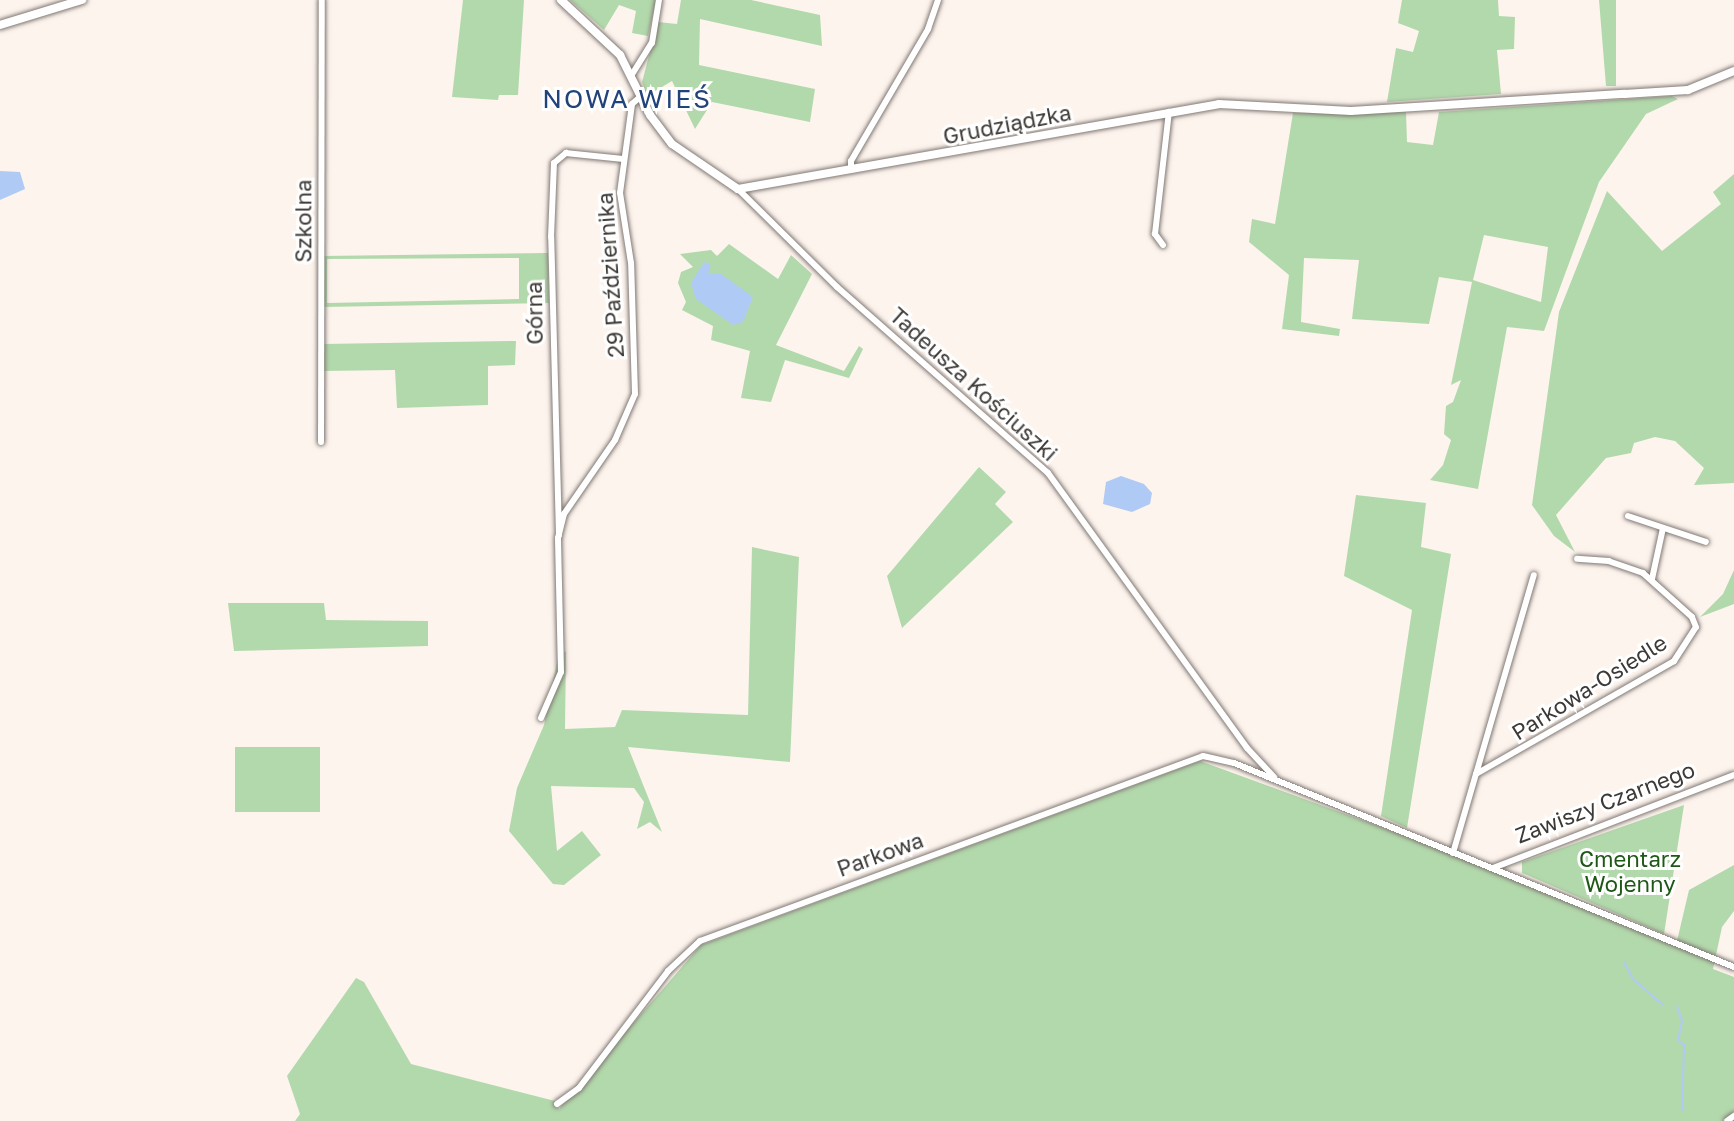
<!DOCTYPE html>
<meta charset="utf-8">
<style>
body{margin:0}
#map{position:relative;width:1734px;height:1121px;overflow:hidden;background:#fdf4ee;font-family:"Golos Text",sans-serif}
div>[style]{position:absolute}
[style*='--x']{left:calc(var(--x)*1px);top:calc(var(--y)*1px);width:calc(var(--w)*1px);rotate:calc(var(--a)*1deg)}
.green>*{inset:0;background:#b2d9ac;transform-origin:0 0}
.water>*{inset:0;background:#afcbf5}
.stream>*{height:2px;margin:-1px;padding:0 1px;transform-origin:1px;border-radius:1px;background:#afcbf5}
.roads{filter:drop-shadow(0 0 2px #807873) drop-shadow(0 0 2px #807873)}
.street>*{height:6px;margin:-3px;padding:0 3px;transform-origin:3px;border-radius:3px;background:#fff}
.secondary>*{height:8px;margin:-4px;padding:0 4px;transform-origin:4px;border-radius:4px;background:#fff}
span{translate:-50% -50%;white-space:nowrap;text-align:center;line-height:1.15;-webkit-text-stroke:6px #fff;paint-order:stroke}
.street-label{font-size:22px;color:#3c3936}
.park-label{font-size:22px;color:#1e5816}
.quarter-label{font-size:26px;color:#22437a;letter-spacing:2px}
</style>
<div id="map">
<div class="green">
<i style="clip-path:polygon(463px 0,524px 0,518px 95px,499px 95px,498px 100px,452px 97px)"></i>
<i style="clip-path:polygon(570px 0,656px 0,648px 36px,632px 33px,636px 11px,619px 5px,604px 30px)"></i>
<i style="clip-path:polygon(681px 0,751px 0,820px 15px,822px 46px,700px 19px,699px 65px,815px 89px,810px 122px,712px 102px,695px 129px,672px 81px,647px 96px,642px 82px,658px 22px,677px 24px)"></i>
<i style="clip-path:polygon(1402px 0,1498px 0,1499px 16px,1515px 17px,1514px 49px,1497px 50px,1501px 94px,1387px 102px,1396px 48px,1413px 52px,1419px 31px,1398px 23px)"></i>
<i style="clip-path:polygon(1599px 0,1616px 0,1616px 86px,1606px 86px)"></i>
<i style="clip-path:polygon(evenodd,1672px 96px,1678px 99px,1646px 114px,1599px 182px,1544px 331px,1507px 327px,1478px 489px,1430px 480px,1443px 465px,1451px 440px,1444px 434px,1446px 406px,1453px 402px,1461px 380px,1451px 385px,1472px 282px,1439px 277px,1429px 324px,1352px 319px,1359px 260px,1304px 258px,1301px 322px,1340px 329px,1339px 336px,1282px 329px,1289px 275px,1249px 242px,1252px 219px,1275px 224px,1293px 113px,1406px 112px,1407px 142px,1433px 145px,1439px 112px,1672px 96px,1484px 235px,1548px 247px,1541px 302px,1473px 280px,1484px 235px)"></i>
<i style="clip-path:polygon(1734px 174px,1734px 483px,1694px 485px,1704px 468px,1675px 441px,1655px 437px,1634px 443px,1631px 453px,1606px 458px,1556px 515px,1575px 552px,1554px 536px,1532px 505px,1559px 312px,1607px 191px,1662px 251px,1721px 204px,1713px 192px)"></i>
<i style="clip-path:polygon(729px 244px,778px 279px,791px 255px,812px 274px,776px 345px,844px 371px,859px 346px,863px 349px,849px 378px,785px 360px,771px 402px,741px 398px,750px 351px,711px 340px,713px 326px,682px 310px,686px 302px,678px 283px,681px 272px,693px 267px,680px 254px,711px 250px,717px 256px)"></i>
<i style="clip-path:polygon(evenodd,548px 253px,549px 303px,322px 307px,322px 256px,548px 253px,519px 258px,519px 299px,327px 303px,327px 259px,519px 258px)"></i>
<i style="clip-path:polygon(516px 341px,515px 365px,488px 366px,488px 405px,397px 408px,395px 370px,322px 371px,322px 344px)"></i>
<i style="clip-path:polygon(979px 467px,1006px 492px,995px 504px,1013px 522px,902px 628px,887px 576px)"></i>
<i style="clip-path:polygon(1356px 495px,1426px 503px,1421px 547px,1451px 554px,1407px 828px,1381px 816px,1412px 610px,1344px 576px)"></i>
<i style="clip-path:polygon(752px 547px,799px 557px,790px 762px,628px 747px,662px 832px,650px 822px,637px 829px,644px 802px,634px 788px,551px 786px,557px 851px,582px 831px,601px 855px,564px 885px,553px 884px,509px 831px,517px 788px,544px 725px,558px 657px,566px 651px,565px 729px,615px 727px,622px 710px,748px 715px)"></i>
<i style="clip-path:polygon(1734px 570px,1734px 604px,1700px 617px,1723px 594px)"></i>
<i style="clip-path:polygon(228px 603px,324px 603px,326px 620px,428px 621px,428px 646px,234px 651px)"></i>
<i style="left:235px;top:747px;width:85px;height:65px"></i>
<i style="clip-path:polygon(1200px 761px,1405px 836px,1676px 945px,1689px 890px,1734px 865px,1734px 911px,1722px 927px,1713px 969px,1734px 977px,1734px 1121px,295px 1121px,300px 1114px,287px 1076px,356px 978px,364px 982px,411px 1064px,555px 1101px,559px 1109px,701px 945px)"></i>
<i style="clip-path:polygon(1684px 805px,1664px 934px,1522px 873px,1522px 862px)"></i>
</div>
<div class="water">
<i style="clip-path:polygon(0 171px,20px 172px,25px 189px,0 200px)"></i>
<i style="clip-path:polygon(704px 262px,711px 265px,708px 274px,721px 274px,753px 297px,743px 322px,733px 325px,696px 299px,691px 283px)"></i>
<i style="clip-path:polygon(1121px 476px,1144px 484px,1152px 493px,1150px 504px,1132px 512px,1103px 504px,1106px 482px)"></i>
</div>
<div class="stream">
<i style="--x:1624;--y:962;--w:18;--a:63"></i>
<i style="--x:1632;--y:978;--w:41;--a:41.1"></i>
<i style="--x:1677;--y:1007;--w:15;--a:70"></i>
<i style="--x:1682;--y:1021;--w:19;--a:102"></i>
<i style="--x:1678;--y:1040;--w:8;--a:40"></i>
<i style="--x:1684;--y:1045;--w:66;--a:91.7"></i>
</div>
<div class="roads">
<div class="street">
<i style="--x:631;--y:76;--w:39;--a:-58"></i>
<i style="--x:652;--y:43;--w:44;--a:-80.8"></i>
<i style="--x:851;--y:170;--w:9;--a:-90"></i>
<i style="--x:851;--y:161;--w:153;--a:-59.7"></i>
<i style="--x:928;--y:29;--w:31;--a:-71"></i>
<i style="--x:738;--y:189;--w:139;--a:44.7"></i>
<i style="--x:837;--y:287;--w:281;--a:41.4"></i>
<i style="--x:1048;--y:473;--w:339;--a:54.1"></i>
<i style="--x:1247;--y:748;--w:40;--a:47"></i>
<i style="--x:1163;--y:245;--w:14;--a:-126"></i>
<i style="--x:1155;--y:234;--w:123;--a:-83.5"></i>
<i style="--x:321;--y:442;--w:442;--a:-89.9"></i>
<i style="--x:1628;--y:516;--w:82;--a:18.4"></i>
<i style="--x:559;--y:535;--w:298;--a:-91.5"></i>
<i style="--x:551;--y:237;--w:74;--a:-87.7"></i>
<i style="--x:554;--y:163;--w:16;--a:-40"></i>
<i style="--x:566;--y:153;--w:57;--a:6"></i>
<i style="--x:1652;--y:579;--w:52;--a:-77.8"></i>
<i style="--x:541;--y:718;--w:50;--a:-66.5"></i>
<i style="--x:561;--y:672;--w:134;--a:-91.3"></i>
<i style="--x:558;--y:538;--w:25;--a:-76"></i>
<i style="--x:564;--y:514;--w:90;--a:-55.4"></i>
<i style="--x:615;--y:440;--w:50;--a:-66.5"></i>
<i style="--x:635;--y:394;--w:131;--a:-91.7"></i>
<i style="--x:631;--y:263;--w:71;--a:-98.9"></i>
<i style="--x:620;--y:193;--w:90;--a:-82.3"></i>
<i style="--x:632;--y:104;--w:11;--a:-41"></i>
<i style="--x:1476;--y:774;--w:207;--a:-73.8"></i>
<i style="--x:1453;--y:853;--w:82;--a:-73.8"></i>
<i style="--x:1476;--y:774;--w:228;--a:-29.7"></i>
<i style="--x:1674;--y:661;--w:40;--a:-57.1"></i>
<i style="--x:1696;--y:627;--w:11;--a:-112"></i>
<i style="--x:1692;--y:617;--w:66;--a:-138.1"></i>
<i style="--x:1643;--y:573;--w:36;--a:-161"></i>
<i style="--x:1609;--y:561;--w:32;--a:-176"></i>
<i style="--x:1493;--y:868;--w:258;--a:-21.1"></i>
<i style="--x:557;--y:1104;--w:27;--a:-36"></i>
<i style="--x:579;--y:1088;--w:147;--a:-52.7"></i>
<i style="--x:668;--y:971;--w:44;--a:-43.2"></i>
<i style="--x:700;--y:941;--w:536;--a:-20.19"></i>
<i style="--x:1203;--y:756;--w:32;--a:13"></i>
<i style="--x:1234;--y:763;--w:540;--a:22.2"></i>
<i style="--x:1727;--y:1121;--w:9;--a:-36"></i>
</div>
<div class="secondary">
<i style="--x:561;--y:0;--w:81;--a:43"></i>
<i style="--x:620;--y:55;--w:67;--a:63.4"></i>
<i style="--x:650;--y:115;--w:36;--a:53"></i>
<i style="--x:672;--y:144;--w:80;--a:34.3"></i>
<i style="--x:738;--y:189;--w:488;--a:-10"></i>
<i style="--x:1219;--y:104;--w:132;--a:3"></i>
<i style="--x:1351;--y:111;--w:274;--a:-3.6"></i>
<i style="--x:1624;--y:94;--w:64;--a:-3.6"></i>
<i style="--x:1688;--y:90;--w:50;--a:-22.4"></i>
<i style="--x:0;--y:25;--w:86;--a:-17"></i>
</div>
</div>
<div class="street-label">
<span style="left:1007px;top:124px;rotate:-11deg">Grudziądzka</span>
<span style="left:303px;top:221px;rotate:-90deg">Szkolna</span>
<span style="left:610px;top:275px;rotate:-94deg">29 Października</span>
<span style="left:534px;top:313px;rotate:-91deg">Górna</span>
<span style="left:974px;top:384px;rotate:42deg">Tadeusza Kościuszki</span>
<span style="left:1589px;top:687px;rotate:-32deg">Parkowa-Osiedle</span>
<span style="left:1605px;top:802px;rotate:-21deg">Zawiszy Czarnego</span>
<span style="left:880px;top:854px;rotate:-20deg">Parkowa</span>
</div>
<div class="park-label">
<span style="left:1630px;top:871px">Cmentarz<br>Wojenny</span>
</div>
<div class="quarter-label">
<span style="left:627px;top:99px">NOWA WIEŚ</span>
</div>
</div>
